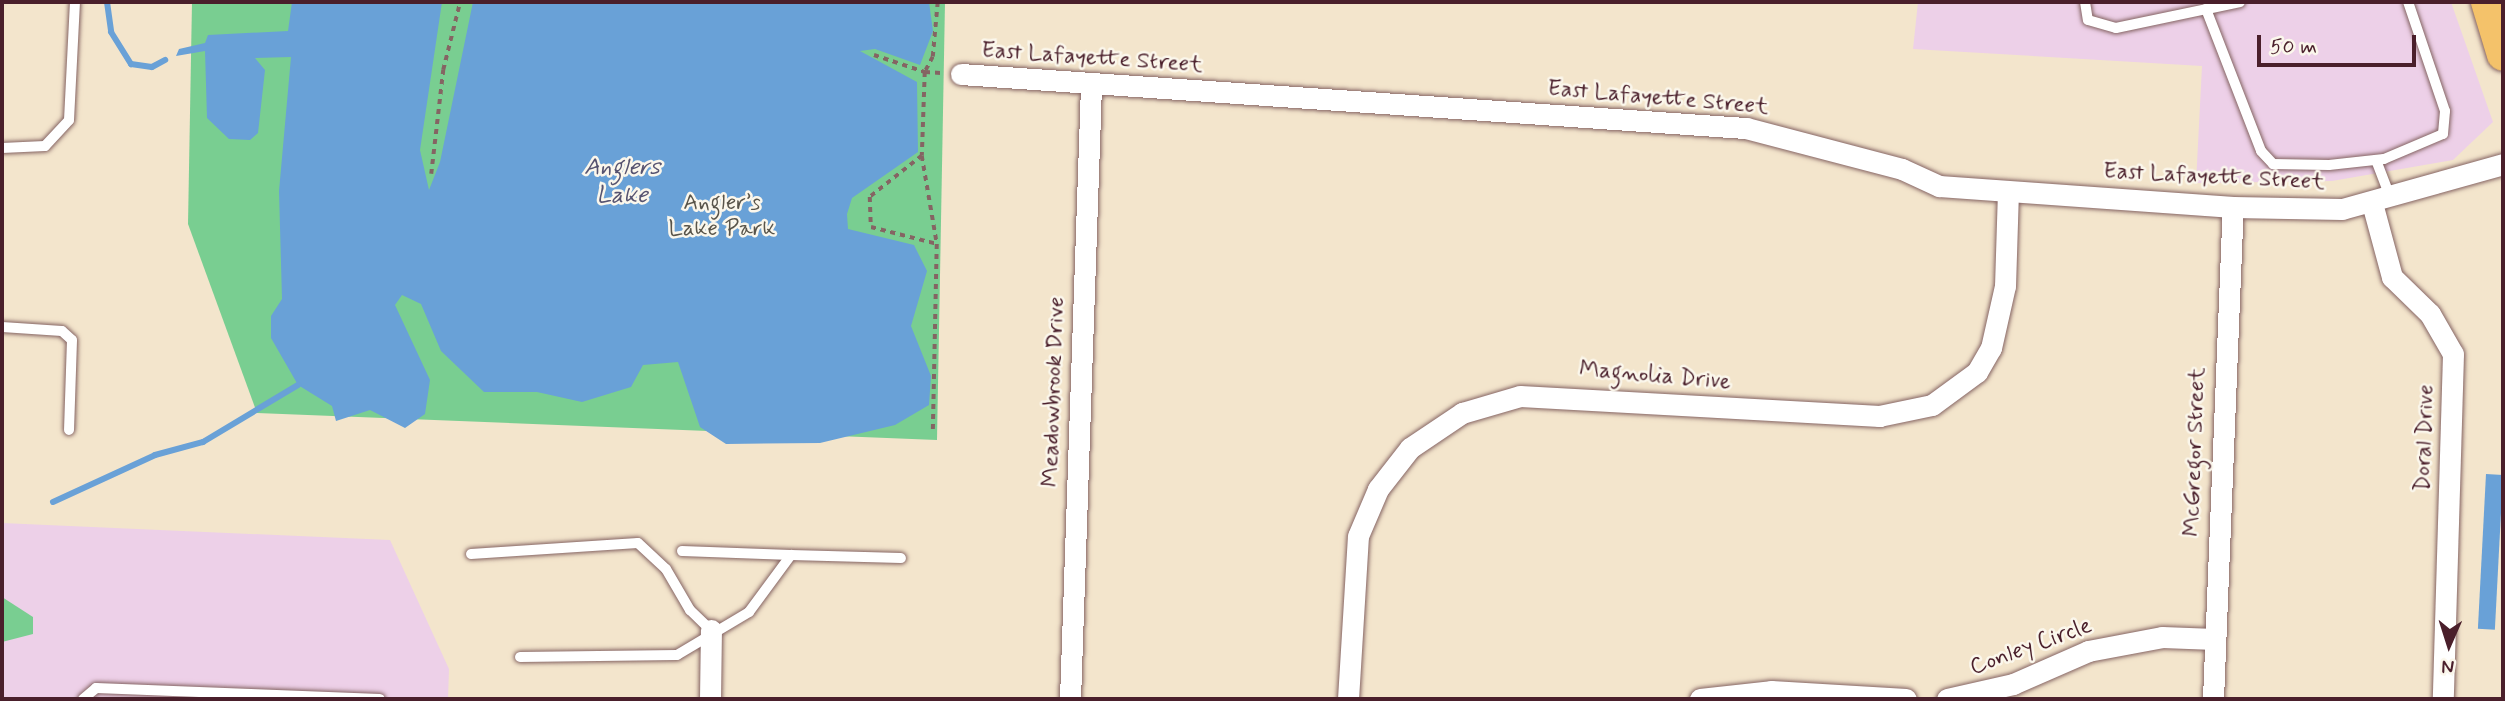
<!DOCTYPE html>
<meta charset="utf-8">
<style>
body{margin:0}
#map{position:relative;width:2505px;height:701px;overflow:hidden;background:#f3e5cc;font-family:Mynerve,sans-serif}
div>[style]{position:absolute}
[style*='--x']{left:calc(var(--x)*1px);top:calc(var(--y)*1px);width:calc(var(--w)*1px);rotate:calc(var(--a)*1deg)}
.built>*{inset:0;background:#edd0e8}
.green>*{inset:0;background:#79ce91}
.water>*{inset:0;background:#69a1d7;transform-origin:0 0}
.stream>*{height:6px;margin:-3px;padding:0 3px;transform-origin:3px;border-radius:3px;background:#69a1d7}
.path>*{height:3.5px;margin-top:-1.75px;transform-origin:0;background:repeating-linear-gradient(90deg,#856463 0 5px,transparent 0 10px)}
.roads{filter:drop-shadow(0 0 2px #856463) drop-shadow(0 0 2px #856463)}
.service>*{height:10px;margin:-5px;padding:0 5px;transform-origin:5px;border-radius:5px;background:#fff}
.minor>*{height:21px;margin:-10.5px;padding:0 10.5px;transform-origin:10.5px;border-radius:10.5px;background:#fff}
.primary>*{height:32px;margin:-16px;padding:0 16px;transform-origin:16px;border-radius:16px;background:#f4c26a}
span{translate:-50% -50%;white-space:nowrap;text-align:center;line-height:1.15;-webkit-text-stroke:5px #fbf7ec;paint-order:stroke}
.street-label{font-size:23px;color:#4a1f2b}
.park-label{font-size:23px;color:#58544a}
.water-label{font-size:24px;color:#565370;font-style:italic}
.frame{position:absolute;inset:0;border:4px solid #4a1f2b;pointer-events:none}
.north{position:absolute;left:2414px;top:610px;width:70px;height:70px;-webkit-text-stroke:5px #fbf7ec;paint-order:stroke;rotate:183deg;font-size:19px;font-weight:700;line-height:28px;text-align:center;color:#4a1f2b}
.north::after{content:'';display:block;margin:auto;width:24px;height:32px;background:#4a1f2b;clip-path:polygon(50% 0,100% 100%,50% 72%,0 100%)}
.scale{position:absolute;left:2257px;top:35px;width:159px;height:32px;box-sizing:border-box;border:4px solid #4a1f2b;border-top:0;padding-left:9px;font-size:21px;line-height:24px;white-space:nowrap;color:#4a1f2b;-webkit-text-stroke:5px #fbf7ec;paint-order:stroke}
</style>
<div id="map">
<div class="built">
<i style="clip-path:polygon(1918px 2px,2451px 2px,2493px 122px,2453px 160px,2332px 181px,2196px 183px,2202px 66px,1913px 49px)"></i>
<i style="clip-path:polygon(2px 523px,390px 540px,449px 669px,448px 699px,2px 699px)"></i>
</div>
<div class="green">
<i style="clip-path:polygon(192px 2px,945px 2px,937px 440px,257px 413px,188px 224px)"></i>
<i style="clip-path:polygon(2px 597px,33px 617px,33px 634px,2px 642px)"></i>
</div>
<div class="water">
<i style="clip-path:polygon(292px 2px,442px 2px,420px 150px,429px 190px,440px 162px,473px 2px,929px 2px,933px 31px,920px 65px,875px 49px,860px 51px,917px 82px,918px 152px,852px 198px,847px 214px,848px 229px,914px 245px,927px 271px,911px 326px,931px 376px,929px 405px,895px 425px,820px 443px,726px 444px,700px 427px,678px 362px,643px 365px,631px 387px,582px 402px,537px 392px,484px 392px,441px 351px,421px 304px,402px 295px,395px 305px,430px 380px,425px 414px,405px 428px,370px 410px,336px 421px,332px 406px,298px 385px,271px 338px,271px 316px,282px 299px,279px 191px,291px 57px,255px 58px,265px 70px,258px 133px,250px 140px,229px 139px,207px 118px,205px 51px,176px 56px,179px 49px,205px 43px,208px 35px,288px 31px)"></i>
<i style="left:2486px;top:474px;width:17px;height:155px;rotate:3deg"></i>
</div>
<div class="stream">
<i style="--x:107;--y:2;--w:30;--a:82"></i>
<i style="--x:111;--y:32;--w:38;--a:58"></i>
<i style="--x:131;--y:64;--w:21;--a:8"></i>
<i style="--x:152;--y:67;--w:15;--a:-28"></i>
<i style="--x:53;--y:502;--w:112;--a:-24.7"></i>
<i style="--x:155;--y:455;--w:50;--a:-15.2"></i>
<i style="--x:203;--y:442;--w:111;--a:-31"></i>
</div>
<div class="path">
<i style="--x:938;--y:2;--w:55;--a:95.2"></i>
<i style="--x:933;--y:57;--w:17;--a:118"></i>
<i style="--x:925;--y:72;--w:16;--a:4"></i>
<i style="--x:874;--y:55;--w:54;--a:18.4"></i>
<i style="--x:925;--y:72;--w:84;--a:92"></i>
<i style="--x:922;--y:156;--w:89;--a:80.3"></i>
<i style="--x:937;--y:244;--w:189;--a:91.2"></i>
<i style="--x:922;--y:156;--w:66;--a:141.7"></i>
<i style="--x:870;--y:197;--w:30;--a:88"></i>
<i style="--x:871;--y:227;--w:68;--a:14.4"></i>
<i style="--x:431;--y:174;--w:105;--a:-83.4"></i>
<i style="--x:443;--y:70;--w:70;--a:-76"></i>
</div>
<div class="roads">
<div class="service">
<i style="--x:2085;--y:2;--w:18;--a:81"></i>
<i style="--x:2088;--y:20;--w:29;--a:16"></i>
<i style="--x:2116;--y:28;--w:92;--a:-11.9"></i>
<i style="--x:2240;--y:2;--w:35;--a:168"></i>
<i style="--x:2206;--y:9;--w:152;--a:68.8"></i>
<i style="--x:2261;--y:151;--w:18;--a:47"></i>
<i style="--x:2273;--y:164;--w:56;--a:1"></i>
<i style="--x:2329;--y:165;--w:55;--a:-6.2"></i>
<i style="--x:2384;--y:159;--w:64;--a:-23"></i>
<i style="--x:2443;--y:134;--w:23;--a:-85"></i>
<i style="--x:2445;--y:111;--w:115;--a:-108.7"></i>
<i style="--x:2;--y:148;--w:43;--a:-2.7"></i>
<i style="--x:45;--y:146;--w:35;--a:-47"></i>
<i style="--x:69;--y:120;--w:118;--a:-87.1"></i>
<i style="--x:2376;--y:160;--w:40;--a:69"></i>
<i style="--x:2;--y:327;--w:60;--a:3.8"></i>
<i style="--x:62;--y:331;--w:13;--a:42"></i>
<i style="--x:72;--y:340;--w:90;--a:91.9"></i>
<i style="--x:682;--y:551;--w:109;--a:2.1"></i>
<i style="--x:471;--y:554;--w:167;--a:-3.8"></i>
<i style="--x:638;--y:543;--w:38;--a:43"></i>
<i style="--x:666;--y:569;--w:48;--a:59.7"></i>
<i style="--x:690;--y:610;--w:29;--a:44"></i>
<i style="--x:520;--y:657;--w:157;--a:-0.7"></i>
<i style="--x:677;--y:655;--w:84;--a:-30.8"></i>
<i style="--x:749;--y:612;--w:71;--a:-53.6"></i>
<i style="--x:791;--y:555;--w:110;--a:1.6"></i>
<i style="--x:83;--y:699;--w:17;--a:-40"></i>
<i style="--x:96;--y:688;--w:284;--a:2.2"></i>
</div>
<div class="minor">
<i style="--x:961;--y:74;--w:787;--a:3.94"></i>
<i style="--x:1746;--y:128;--w:161;--a:14.7"></i>
<i style="--x:1902;--y:169;--w:41;--a:24.7"></i>
<i style="--x:1939;--y:186;--w:295;--a:4.1"></i>
<i style="--x:2233;--y:207;--w:109;--a:1.1"></i>
<i style="--x:2342;--y:209;--w:167;--a:-15.6"></i>
<i style="--x:2372;--y:203;--w:77;--a:74.9"></i>
<i style="--x:2392;--y:277;--w:53;--a:44.2"></i>
<i style="--x:2430;--y:314;--w:46;--a:60.1"></i>
<i style="--x:2453;--y:354;--w:345;--a:91.7"></i>
<i style="--x:710;--y:699;--w:69;--a:-89.2"></i>
<i style="--x:1070;--y:699;--w:613;--a:-88.04"></i>
<i style="--x:1348;--y:699;--w:163;--a:-86.5"></i>
<i style="--x:1358;--y:536;--w:51;--a:-66.9"></i>
<i style="--x:1378;--y:489;--w:52;--a:-52"></i>
<i style="--x:1410;--y:448;--w:63;--a:-33.9"></i>
<i style="--x:1462;--y:413;--w:60;--a:-16.3"></i>
<i style="--x:1520;--y:396;--w:360;--a:3.2"></i>
<i style="--x:1879;--y:416;--w:54;--a:-11.7"></i>
<i style="--x:1932;--y:405;--w:56;--a:-36.3"></i>
<i style="--x:1977;--y:372;--w:28;--a:-60"></i>
<i style="--x:1991;--y:348;--w:64;--a:-77.3"></i>
<i style="--x:2005;--y:286;--w:93;--a:-88.2"></i>
<i style="--x:1700;--y:699;--w:71;--a:-6.4"></i>
<i style="--x:1771;--y:691;--w:135;--a:3.4"></i>
<i style="--x:1947;--y:699;--w:68;--a:-12.8"></i>
<i style="--x:2013;--y:684;--w:82;--a:-23.7"></i>
<i style="--x:2088;--y:651;--w:75;--a:-10.7"></i>
<i style="--x:2162;--y:637;--w:53;--a:2.2"></i>
<i style="--x:2213;--y:699;--w:492;--a:-87.7"></i>
</div>
<div class="primary">
<i style="--x:2487;--y:2;--w:55;--a:73.2"></i>
</div>
</div>
<div class="street-label">
<span style="left:1092px;top:58px;rotate:4deg">East Lafayette Street</span>
<span style="left:1658px;top:98px;rotate:5deg">East Lafayette Street</span>
<span style="left:2214px;top:177px;rotate:3deg">East Lafayette Street</span>
<span style="left:1655px;top:376px;rotate:5deg">Magnolia Drive</span>
<span style="left:1054px;top:392px;rotate:-88deg">Meadowbrook Drive</span>
<span style="left:2425px;top:438px;rotate:-88deg">Doral Drive</span>
<span style="left:2195px;top:452px;rotate:-88deg">McGregor Street</span>
<span style="left:2031px;top:647px;rotate:-20deg">Conley Circle</span>
</div>
<div class="park-label">
<span style="left:722px;top:216px">Angler’s<br>Lake Park</span>
</div>
<div class="water-label">
<span style="left:622px;top:182px">Anglers<br>Lake</span>
</div>
<div class="frame"></div>
<div class="north">N</div>
<div class="scale">50 m</div>
</div>
